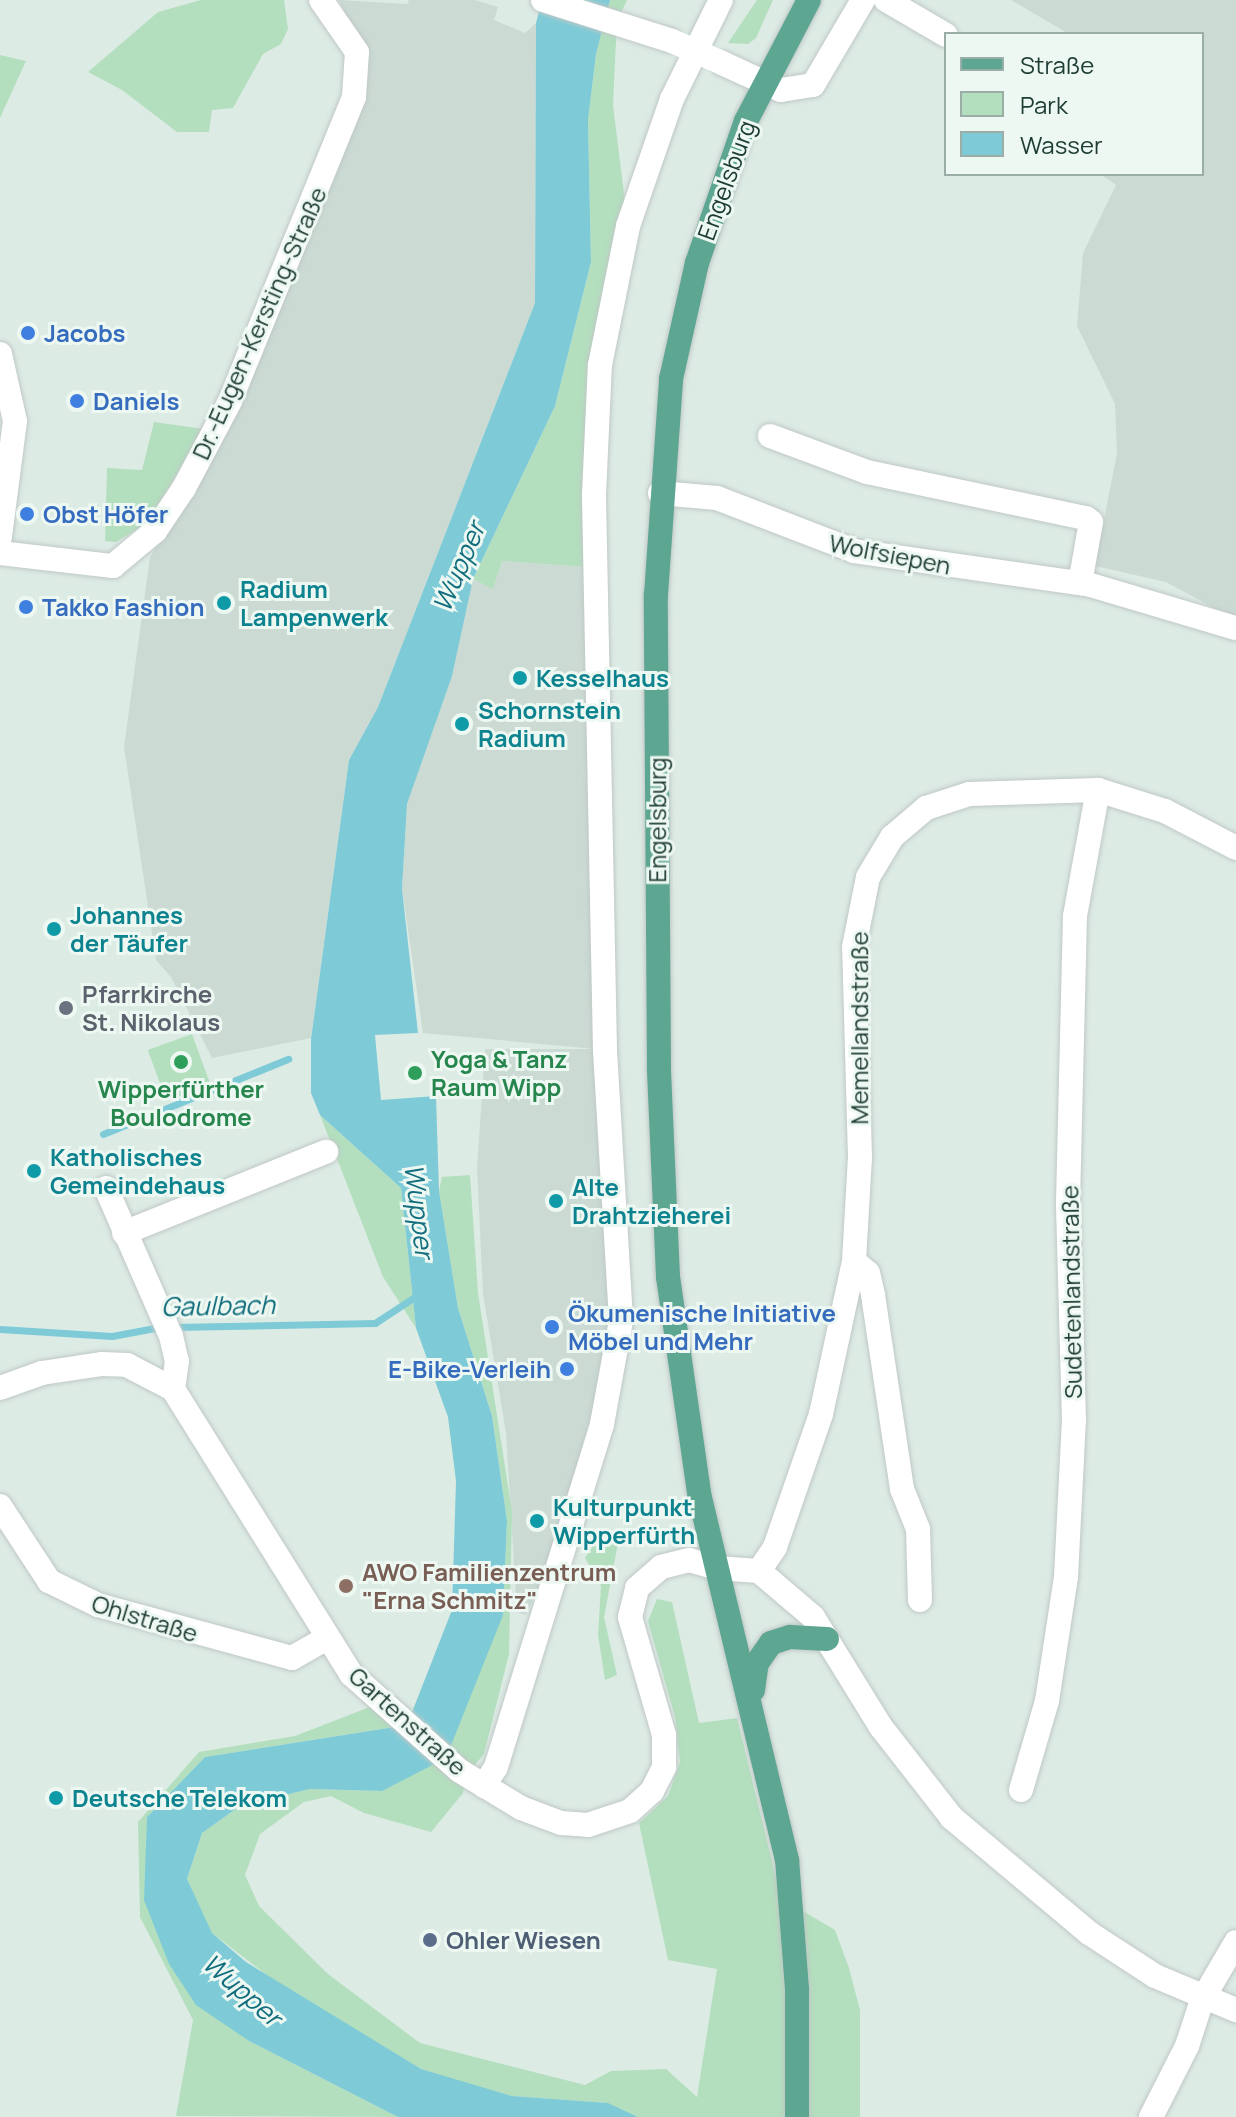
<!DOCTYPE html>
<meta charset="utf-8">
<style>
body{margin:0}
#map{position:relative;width:1236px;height:2117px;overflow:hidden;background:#ddebe5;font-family:Manrope,sans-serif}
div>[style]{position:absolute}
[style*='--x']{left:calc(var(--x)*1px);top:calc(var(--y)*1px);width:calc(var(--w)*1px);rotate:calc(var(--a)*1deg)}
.built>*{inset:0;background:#cbdbd4}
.green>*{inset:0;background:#b3dfbe;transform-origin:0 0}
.water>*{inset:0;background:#7ecbd7}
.stream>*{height:7px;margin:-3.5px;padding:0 3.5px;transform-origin:3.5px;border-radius:3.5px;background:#7ecbd7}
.roads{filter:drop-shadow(0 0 2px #c0c8c6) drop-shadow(0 0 2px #c0c8c6)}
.minor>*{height:24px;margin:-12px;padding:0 12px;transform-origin:12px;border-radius:12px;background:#fff}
.major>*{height:24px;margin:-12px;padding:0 12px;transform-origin:12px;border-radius:12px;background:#5da691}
.minor-bridge>*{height:24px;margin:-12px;padding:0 12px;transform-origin:12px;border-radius:12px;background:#fff}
.dots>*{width:22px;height:22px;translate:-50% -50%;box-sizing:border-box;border:4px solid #eef8f2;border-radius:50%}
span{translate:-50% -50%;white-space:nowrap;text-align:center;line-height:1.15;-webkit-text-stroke:6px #eef8f2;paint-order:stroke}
.street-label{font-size:24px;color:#1d3c33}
.shop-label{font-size:24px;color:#366cbe;font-weight:700}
.left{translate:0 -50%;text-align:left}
.right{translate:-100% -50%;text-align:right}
.culture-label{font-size:24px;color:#0d838f;font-weight:700}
.worship-label{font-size:24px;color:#5b616d;font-weight:700}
.leisure-label{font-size:24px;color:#27864d;font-weight:700}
.education-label{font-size:24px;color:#785e54;font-weight:700}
.service-label{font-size:24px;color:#4e5e75;font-weight:700}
.water-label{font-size:26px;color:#126e7e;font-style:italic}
.legend{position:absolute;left:944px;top:32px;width:260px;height:144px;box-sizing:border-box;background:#eef8f2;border:2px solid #9aada6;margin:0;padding:10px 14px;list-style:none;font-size:24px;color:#1d3c33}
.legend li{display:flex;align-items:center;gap:16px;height:40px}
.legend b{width:40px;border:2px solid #9aada6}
</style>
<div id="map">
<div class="built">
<i style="clip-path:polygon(339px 0,407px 4px,409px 0,475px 0,498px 7px,494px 20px,525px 33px,536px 23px,535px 303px,378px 707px,349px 760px,311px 1038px,212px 1058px,171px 977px,156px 960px,124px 747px,150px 557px,183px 499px,368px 61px)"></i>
<i style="clip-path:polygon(1011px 0,1236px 0,1236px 620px,1166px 582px,1095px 566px,1117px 453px,1115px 404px,1077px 326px,1083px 253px,1116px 185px,1100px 174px,1202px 174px,1202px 34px,1069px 34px)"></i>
<i style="clip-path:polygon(502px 561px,587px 567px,617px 1320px,551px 1561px,526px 1615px,517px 1612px,506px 1433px,483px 1294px,477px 1168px,485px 1049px,595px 1049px,423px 1033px,402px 889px,407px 804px,471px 585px,473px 579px,493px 588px)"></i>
</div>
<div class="green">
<i style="clip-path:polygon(201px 0,284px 0,288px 29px,281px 44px,263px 54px,233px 108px,212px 110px,209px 132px,177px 132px,122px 90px,88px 72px,158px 12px)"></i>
<i style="clip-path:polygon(610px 0,627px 0,617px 21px,613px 105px,628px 226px,587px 567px,502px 561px,493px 589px,473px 579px,555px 406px,591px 262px,588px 120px,596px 54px)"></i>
<i style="clip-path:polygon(757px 0,773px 0,756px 38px,748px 44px,728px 43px)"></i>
<i style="clip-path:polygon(0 55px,26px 61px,0 118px)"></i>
<i style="clip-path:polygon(154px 422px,204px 429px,147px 523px,116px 542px,105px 541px,107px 468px,142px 470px)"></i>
<i style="left:192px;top:1034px;width:54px;height:47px;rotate:70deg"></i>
<i style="clip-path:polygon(320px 1115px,401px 1188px,416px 1328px,383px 1277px)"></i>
<i style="clip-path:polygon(470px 1175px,478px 1293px,512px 1512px,509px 1654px,484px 1754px,466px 1775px,463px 1793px,431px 1832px,364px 1813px,331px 1796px,304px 1802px,260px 1834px,245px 1875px,259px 1906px,328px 1974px,420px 2043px,585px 2085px,611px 2071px,666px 2069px,697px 2097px,717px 1969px,668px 1960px,639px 1823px,668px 1796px,680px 1762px,675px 1717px,648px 1621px,657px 1599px,672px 1602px,699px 1723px,737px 1718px,781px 1898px,835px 1930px,849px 1968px,860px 2010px,860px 2117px,638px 2117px,607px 2103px,512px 2096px,474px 2087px,421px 2069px,293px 1995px,212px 1933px,196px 1904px,187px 1879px,202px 1833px,240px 1806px,310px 1789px,382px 1791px,503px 1615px,507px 1521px,492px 1416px,458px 1308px,439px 1191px,442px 1177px)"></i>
<i style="clip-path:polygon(619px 1538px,604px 1617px,617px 1675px,605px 1680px,598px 1635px,601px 1586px,585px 1558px,597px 1539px)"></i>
<i style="clip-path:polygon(380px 1703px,407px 1725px,205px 1757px,147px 1817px,249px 2041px,398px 2117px,176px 2116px,193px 2020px,140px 1917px,138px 1822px,199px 1752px,295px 1736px)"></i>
</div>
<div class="water">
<i style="clip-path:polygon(542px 0,610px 0,596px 54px,588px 120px,591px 262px,555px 406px,473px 579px,452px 676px,407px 804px,402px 889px,418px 1033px,375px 1035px,381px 1100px,436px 1096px,439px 1191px,458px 1308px,492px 1416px,507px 1521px,503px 1615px,446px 1758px,382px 1791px,310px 1789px,240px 1806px,202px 1833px,187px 1879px,212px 1933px,246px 1962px,421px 2069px,512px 2096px,608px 2103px,638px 2117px,398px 2117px,249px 2041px,196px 2005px,169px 1964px,144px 1900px,147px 1817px,205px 1757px,407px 1725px,452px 1610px,456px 1481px,448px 1417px,416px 1328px,401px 1188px,320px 1115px,311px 1093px,311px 1039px,349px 760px,378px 707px,535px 303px,536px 23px)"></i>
</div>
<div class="stream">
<i style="--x:103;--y:1134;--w:200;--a:-22.1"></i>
<i style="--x:173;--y:1327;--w:202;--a:-1.1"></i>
<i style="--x:375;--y:1323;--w:53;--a:-33.4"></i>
<i style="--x:0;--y:1329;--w:112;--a:3.6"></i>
<i style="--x:112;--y:1336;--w:49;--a:-10.6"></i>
</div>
<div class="roads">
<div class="minor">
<i style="--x:543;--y:0;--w:135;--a:17.6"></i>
<i style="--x:886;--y:0;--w:69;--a:30.3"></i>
<i style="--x:722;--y:63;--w:65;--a:24.6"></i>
<i style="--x:781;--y:90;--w:32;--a:-9"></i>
<i style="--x:813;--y:85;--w:99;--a:-59.5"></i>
<i style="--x:0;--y:354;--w:69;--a:77.4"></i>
<i style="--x:15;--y:421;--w:117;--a:97.4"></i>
<i style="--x:770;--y:436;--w:103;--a:20.4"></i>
<i style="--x:867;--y:472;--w:224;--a:11.9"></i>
<i style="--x:1086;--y:518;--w:6;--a:39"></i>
<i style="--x:1091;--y:522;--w:62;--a:100.2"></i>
<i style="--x:660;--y:493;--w:57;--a:5"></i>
<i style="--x:717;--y:498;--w:147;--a:21.1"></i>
<i style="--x:854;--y:551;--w:235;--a:8.1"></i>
<i style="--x:1087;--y:584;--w:155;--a:16.5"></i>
<i style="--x:0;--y:553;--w:114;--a:6.6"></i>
<i style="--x:113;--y:566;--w:55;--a:-39.8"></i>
<i style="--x:155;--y:531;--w:52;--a:-56"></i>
<i style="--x:184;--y:488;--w:98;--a:-62.1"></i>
<i style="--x:230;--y:401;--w:328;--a:-67.8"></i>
<i style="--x:354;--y:97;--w:45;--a:-86.2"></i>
<i style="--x:357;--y:52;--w:63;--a:-124.7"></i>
<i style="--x:106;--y:1188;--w:162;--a:66.3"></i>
<i style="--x:171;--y:1336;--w:26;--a:77"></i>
<i style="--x:177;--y:1361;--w:28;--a:98"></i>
<i style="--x:124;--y:1233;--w:218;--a:-21.9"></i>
<i style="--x:854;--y:1261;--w:18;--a:41"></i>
<i style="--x:868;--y:1273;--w:23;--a:77"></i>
<i style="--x:873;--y:1295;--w:196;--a:81.5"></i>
<i style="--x:902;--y:1489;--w:43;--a:68.2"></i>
<i style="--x:918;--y:1529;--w:71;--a:88.4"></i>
<i style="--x:0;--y:1388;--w:45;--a:-19.7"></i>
<i style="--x:42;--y:1373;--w:61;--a:-8.5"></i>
<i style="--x:102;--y:1364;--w:25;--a:2"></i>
<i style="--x:127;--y:1365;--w:52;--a:27.6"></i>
<i style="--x:173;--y:1389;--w:336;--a:58"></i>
<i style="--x:351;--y:1674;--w:146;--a:41.7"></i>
<i style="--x:460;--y:1771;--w:71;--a:31.2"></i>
<i style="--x:521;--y:1808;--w:43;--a:20.6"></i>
<i style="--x:561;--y:1823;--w:27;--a:4"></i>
<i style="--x:588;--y:1825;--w:44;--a:-18.4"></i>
<i style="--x:630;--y:1811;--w:30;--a:-42"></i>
<i style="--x:652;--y:1791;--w:27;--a:-63"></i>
<i style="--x:664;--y:1767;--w:32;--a:-90"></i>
<i style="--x:664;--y:1735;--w:123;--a:-106.1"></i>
<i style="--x:630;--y:1617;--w:30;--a:-76"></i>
<i style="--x:637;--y:1588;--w:32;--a:-41"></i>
<i style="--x:661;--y:1567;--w:29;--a:-14"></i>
<i style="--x:689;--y:1560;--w:29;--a:16"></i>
<i style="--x:717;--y:1568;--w:42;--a:4.1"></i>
<i style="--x:759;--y:1571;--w:71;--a:40.4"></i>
<i style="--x:813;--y:1617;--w:129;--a:58.3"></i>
<i style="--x:881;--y:1727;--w:115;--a:52"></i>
<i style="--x:952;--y:1818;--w:179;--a:40"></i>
<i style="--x:1089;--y:1933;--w:79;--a:33.1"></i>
<i style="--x:1155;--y:1976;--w:88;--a:22.8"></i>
<i style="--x:0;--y:1506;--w:90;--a:56.8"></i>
<i style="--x:49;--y:1581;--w:55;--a:26.1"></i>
<i style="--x:98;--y:1605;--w:201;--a:15.3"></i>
<i style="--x:292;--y:1658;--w:40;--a:-29.7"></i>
<i style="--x:759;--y:1571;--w:29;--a:-56"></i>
<i style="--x:775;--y:1547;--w:141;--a:-70.9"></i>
<i style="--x:821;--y:1414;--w:157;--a:-77.8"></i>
<i style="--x:854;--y:1261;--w:103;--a:-86.7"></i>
<i style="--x:860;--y:1158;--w:211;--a:-91.6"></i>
<i style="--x:854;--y:947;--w:71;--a:-78.7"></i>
<i style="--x:868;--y:877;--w:47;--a:-59"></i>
<i style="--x:892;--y:837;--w:45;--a:-40.5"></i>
<i style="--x:926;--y:808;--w:45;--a:-18"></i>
<i style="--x:969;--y:794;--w:129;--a:-1.8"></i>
<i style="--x:1098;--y:790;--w:70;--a:17.4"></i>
<i style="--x:1165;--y:811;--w:80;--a:27.5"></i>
<i style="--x:484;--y:1786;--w:22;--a:-58"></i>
<i style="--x:496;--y:1767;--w:359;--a:-72.8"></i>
<i style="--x:602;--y:1424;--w:106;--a:-79.6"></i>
<i style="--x:621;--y:1320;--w:270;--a:-93.4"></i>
<i style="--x:605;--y:1050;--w:555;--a:-91.14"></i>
<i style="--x:594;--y:495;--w:130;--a:-87.4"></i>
<i style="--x:600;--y:365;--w:142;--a:-78.6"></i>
<i style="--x:628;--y:226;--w:134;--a:-70.9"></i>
<i style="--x:672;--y:99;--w:110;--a:-63.7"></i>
<i style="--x:1021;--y:1790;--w:93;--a:-73.7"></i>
<i style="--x:1047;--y:1701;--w:125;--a:-81.3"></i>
<i style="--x:1066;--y:1577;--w:156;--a:-87.1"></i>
<i style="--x:1074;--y:1421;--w:219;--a:-91.6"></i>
<i style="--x:1068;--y:1202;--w:286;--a:-88.6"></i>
<i style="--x:1075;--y:916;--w:128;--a:-79.7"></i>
<i style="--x:1151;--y:2117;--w:80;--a:-63.1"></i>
<i style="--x:1187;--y:2046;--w:48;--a:-71.9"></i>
<i style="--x:1202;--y:2000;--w:67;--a:-59.6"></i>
</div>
<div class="major">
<i style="--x:753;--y:1690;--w:27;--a:-82"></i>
<i style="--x:757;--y:1663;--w:24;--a:-55"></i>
<i style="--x:771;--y:1643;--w:20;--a:-18"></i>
<i style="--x:790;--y:1637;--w:37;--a:3"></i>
<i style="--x:797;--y:2117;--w:128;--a:-90"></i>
<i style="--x:797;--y:1989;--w:129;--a:-94.4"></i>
<i style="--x:787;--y:1860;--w:371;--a:-103.5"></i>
<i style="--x:700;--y:1499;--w:224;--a:-98.2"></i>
<i style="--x:668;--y:1277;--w:209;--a:-92.5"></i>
<i style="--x:659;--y:1068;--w:473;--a:-90.4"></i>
<i style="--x:656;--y:595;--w:217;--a:-86"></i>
<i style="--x:671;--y:379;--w:119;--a:-77.4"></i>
<i style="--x:697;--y:263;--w:150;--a:-71"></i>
<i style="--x:746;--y:121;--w:136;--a:-62.5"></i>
</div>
</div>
<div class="minor-bridge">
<i style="--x:672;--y:41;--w:55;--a:23.7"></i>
</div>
<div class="dots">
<i style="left:28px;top:333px;background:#3f7fe0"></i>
<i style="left:77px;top:401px;background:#3f7fe0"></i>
<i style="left:27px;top:514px;background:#3f7fe0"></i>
<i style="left:224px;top:603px;background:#0f9aa8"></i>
<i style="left:26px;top:607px;background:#3f7fe0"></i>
<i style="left:520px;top:678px;background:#0f9aa8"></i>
<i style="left:462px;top:724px;background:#0f9aa8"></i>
<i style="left:54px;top:929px;background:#0f9aa8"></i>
<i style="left:66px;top:1008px;background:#6b7280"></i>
<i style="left:181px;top:1062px;background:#2e9e5b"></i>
<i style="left:415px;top:1073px;background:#2e9e5b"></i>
<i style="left:34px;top:1171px;background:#0f9aa8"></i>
<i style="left:556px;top:1201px;background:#0f9aa8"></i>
<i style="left:552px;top:1327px;background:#3f7fe0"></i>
<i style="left:567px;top:1369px;background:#3f7fe0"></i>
<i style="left:537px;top:1521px;background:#0f9aa8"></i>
<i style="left:346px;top:1586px;background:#8d6e63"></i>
<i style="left:56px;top:1798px;background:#0f9aa8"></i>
<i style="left:430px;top:1940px;background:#5c6f8a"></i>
</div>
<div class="street-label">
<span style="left:726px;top:180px;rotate:-70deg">Engelsburg</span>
<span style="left:259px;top:323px;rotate:-66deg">Dr.-Eugen-Kersting-Straße</span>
<span style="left:890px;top:554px;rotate:11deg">Wolfsiepen</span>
<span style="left:657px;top:820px;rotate:-90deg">Engelsburg</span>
<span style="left:859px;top:1028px;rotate:-90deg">Memellandstraße</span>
<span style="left:1071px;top:1292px;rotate:-91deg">Sudetenlandstraße</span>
<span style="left:145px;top:1618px;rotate:17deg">Ohlstraße</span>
<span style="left:408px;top:1721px;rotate:42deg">Gartenstraße</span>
</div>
<div class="shop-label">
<span class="left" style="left:44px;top:333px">Jacobs</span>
<span class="left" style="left:93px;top:401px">Daniels</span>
<span class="left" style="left:43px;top:514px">Obst Höfer</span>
<span class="left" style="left:42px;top:607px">Takko Fashion</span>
<span class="left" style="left:568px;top:1327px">Ökumenische Initiative<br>Möbel und Mehr</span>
<span class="right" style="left:551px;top:1369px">E-Bike-Verleih</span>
</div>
<div class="culture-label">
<span class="left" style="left:240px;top:603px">Radium<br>Lampenwerk</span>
<span class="left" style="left:536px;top:678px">Kesselhaus</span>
<span class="left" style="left:478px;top:724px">Schornstein<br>Radium</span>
<span class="left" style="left:70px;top:929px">Johannes<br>der Täufer</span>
<span class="left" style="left:50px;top:1171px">Katholisches<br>Gemeindehaus</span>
<span class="left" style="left:572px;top:1201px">Alte<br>Drahtzieherei</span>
<span class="left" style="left:553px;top:1521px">Kulturpunkt<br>Wipperfürth</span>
<span class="left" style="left:72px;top:1798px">Deutsche Telekom</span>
</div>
<div class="worship-label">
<span class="left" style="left:82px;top:1008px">Pfarrkirche<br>St. Nikolaus</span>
</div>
<div class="leisure-label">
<span class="left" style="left:431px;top:1073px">Yoga &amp; Tanz<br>Raum Wipp</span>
<span style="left:181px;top:1103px">Wipperfürther<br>Boulodrome</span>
</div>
<div class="education-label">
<span class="left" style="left:362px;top:1586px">AWO Familienzentrum<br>"Erna Schmitz"</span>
</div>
<div class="service-label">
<span class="left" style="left:446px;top:1940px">Ohler Wiesen</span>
</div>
<div class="water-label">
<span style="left:459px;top:567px;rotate:-67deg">Wupper</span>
<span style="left:419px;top:1211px;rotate:83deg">Wupper</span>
<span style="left:218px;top:1306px;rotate:-1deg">Gaulbach</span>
<span style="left:242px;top:1990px;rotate:41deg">Wupper</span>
</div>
<ul class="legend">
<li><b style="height:10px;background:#5da691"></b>Straße</li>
<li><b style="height:22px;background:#b3dfbe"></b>Park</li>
<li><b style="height:22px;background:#7ecbd7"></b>Wasser</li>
</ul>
</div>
